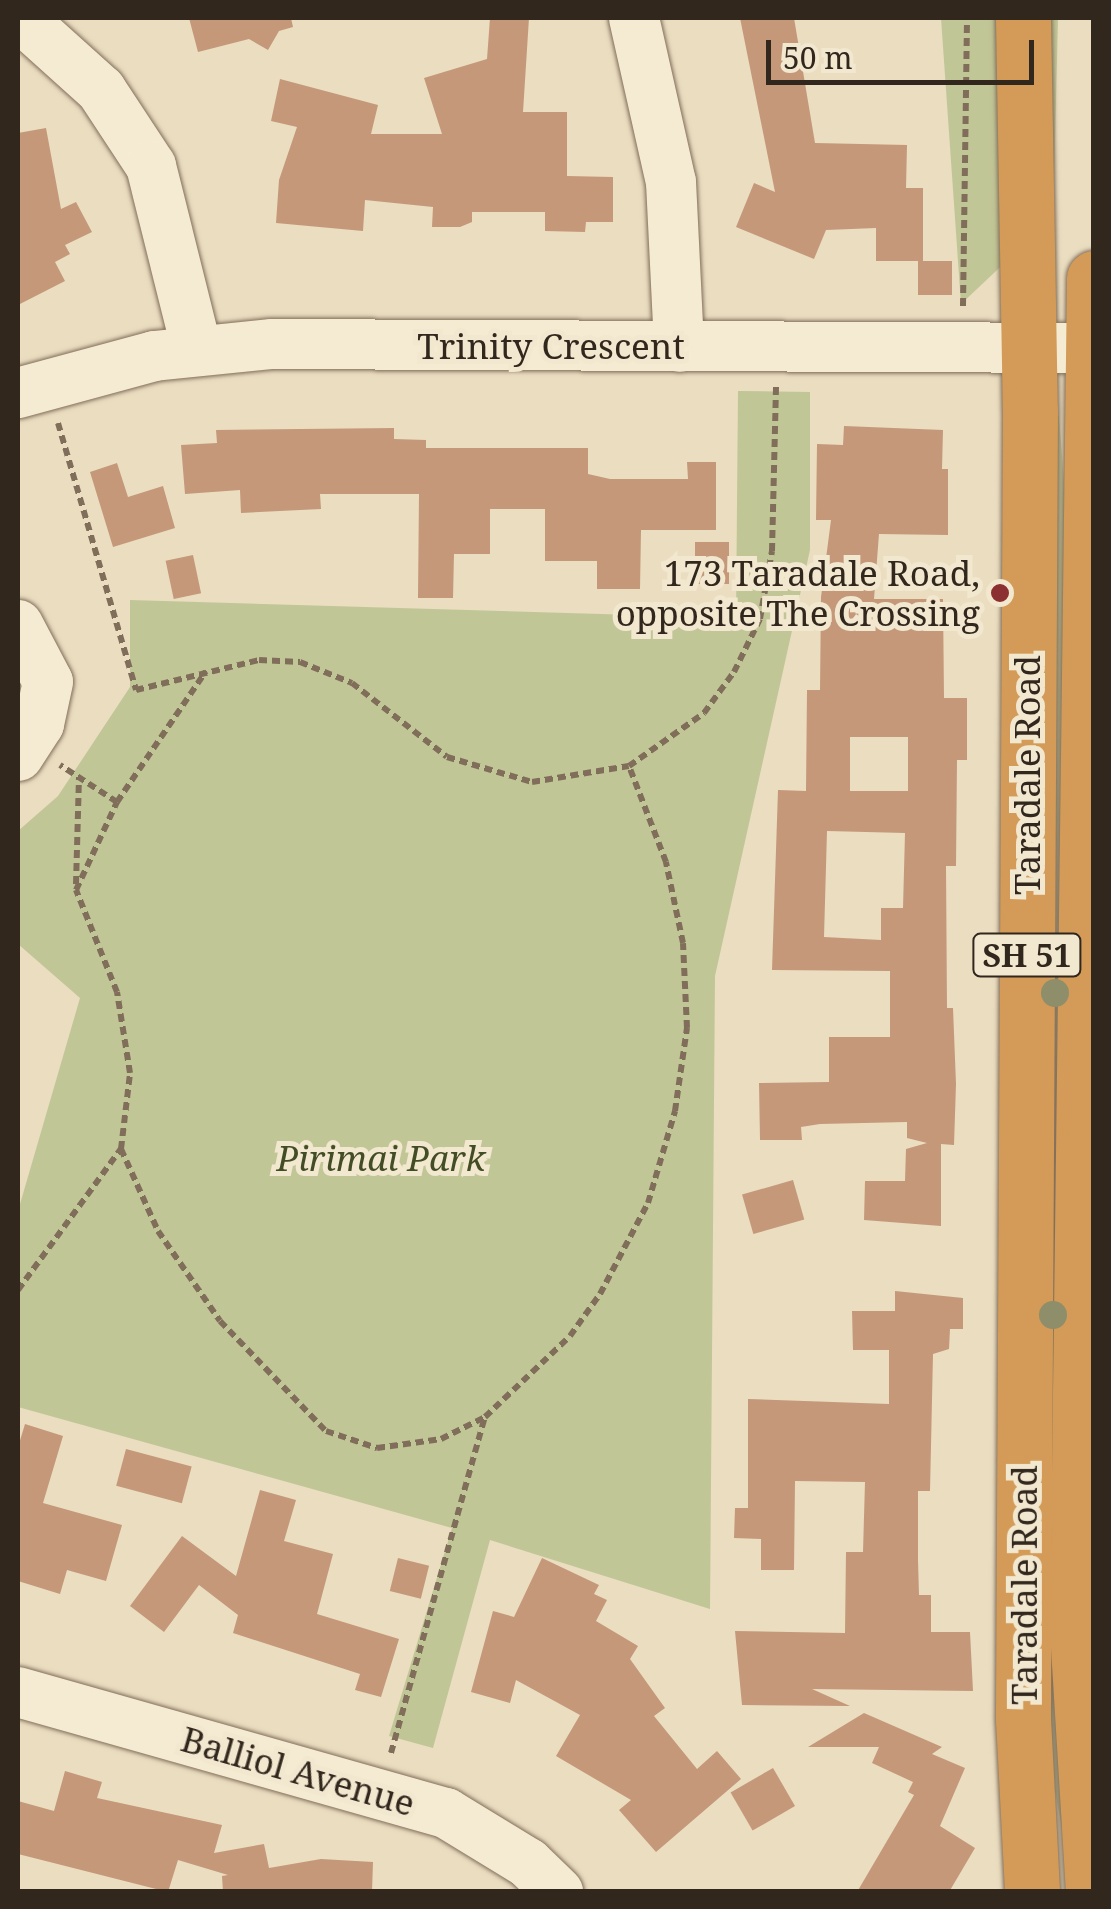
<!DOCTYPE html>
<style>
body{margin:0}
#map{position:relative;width:1111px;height:1909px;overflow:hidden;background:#eaddc0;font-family:"Noto Serif",serif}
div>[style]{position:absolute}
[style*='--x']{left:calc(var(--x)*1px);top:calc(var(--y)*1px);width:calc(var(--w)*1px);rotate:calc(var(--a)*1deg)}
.green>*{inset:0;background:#c1c696}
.building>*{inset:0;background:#c59879;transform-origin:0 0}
.path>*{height:6px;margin-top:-3px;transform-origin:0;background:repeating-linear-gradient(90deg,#816e5a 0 8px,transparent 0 13px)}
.roads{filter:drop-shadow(0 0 2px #816e5a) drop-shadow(0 0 2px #816e5a)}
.minor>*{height:50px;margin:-25px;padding:0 25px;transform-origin:25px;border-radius:25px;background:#f5ebd3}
.highway>*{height:55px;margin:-27.5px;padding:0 27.5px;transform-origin:27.5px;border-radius:27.5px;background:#d39b57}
.trees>*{width:28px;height:28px;margin:-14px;border-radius:50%;background:#8e8e6b}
.dots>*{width:28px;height:28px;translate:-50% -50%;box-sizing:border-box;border:5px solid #f2e7cf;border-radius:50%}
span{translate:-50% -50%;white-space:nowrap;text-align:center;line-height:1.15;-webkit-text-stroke:10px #f2e7cf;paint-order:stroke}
.shield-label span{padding:2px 8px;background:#f2e7cf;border:2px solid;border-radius:8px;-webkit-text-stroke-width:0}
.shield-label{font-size:32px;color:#32271d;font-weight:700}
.street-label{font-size:35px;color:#32271d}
.poi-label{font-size:35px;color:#32271d}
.right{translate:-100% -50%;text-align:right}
.park-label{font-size:35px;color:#434d25;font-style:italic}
.frame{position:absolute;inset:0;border:20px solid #32271d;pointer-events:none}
.scale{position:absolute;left:766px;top:40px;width:268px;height:45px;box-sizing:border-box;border:5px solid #32271d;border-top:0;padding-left:12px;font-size:30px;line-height:35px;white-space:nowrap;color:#32271d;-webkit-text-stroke:8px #f2e7cf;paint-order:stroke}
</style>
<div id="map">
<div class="green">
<i style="clip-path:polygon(941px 18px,1001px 18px,1013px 255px,961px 304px)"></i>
<i style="clip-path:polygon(1044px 18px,1058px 18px,1053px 224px)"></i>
<i style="clip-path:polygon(738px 391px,810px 392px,810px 550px,715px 976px,710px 1609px,490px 1540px,433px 1748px,389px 1736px,452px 1528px,18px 1407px,18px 1211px,80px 998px,18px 944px,18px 831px,58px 796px,130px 687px,130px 600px,736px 618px)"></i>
<i style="clip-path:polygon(1049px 416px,1059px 416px,1068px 535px,1073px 1891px,1043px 1723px)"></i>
</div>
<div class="building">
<i style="clip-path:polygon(189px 18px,291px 18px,293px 27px,279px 31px,268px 50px,249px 39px,198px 52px)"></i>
<i style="clip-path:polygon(490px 18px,529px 18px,523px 112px,567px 112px,567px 176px,613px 177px,613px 222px,586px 222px,585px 232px,545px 231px,545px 212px,472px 212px,472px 222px,460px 227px,432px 227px,433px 207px,365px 200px,363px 231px,276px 223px,279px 180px,297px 127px,271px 121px,280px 79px,378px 105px,371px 134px,442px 134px,424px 78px,487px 59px)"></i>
<i style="clip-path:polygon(740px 18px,794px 18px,815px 143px,907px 145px,906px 188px,923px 188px,923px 261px,876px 261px,876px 228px,826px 230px,814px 259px,736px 227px,754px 183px,775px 192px)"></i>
<i style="clip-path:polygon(46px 128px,61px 209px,76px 202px,92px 232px,65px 245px,70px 254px,55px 262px,65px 281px,18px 305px,18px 133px)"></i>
<i style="left:952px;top:261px;width:34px;height:34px;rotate:90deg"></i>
<i style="clip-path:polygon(evenodd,844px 426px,943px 430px,942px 469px,948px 469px,948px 535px,879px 534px,874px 599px,943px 599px,944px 698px,967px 698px,967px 760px,957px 760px,956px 866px,946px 866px,947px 1008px,953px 1008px,956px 1084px,954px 1145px,941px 1144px,941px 1226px,864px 1220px,865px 1181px,905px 1181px,906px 1149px,927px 1143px,907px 1138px,907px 1122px,820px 1124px,801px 1127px,802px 1140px,760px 1140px,759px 1083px,829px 1082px,829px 1037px,890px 1037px,890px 971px,772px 970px,778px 790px,806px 791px,807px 690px,820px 690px,821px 597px,831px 520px,816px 520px,817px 444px,843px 445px,844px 426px,850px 737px,908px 737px,908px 791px,850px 791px,850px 737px,844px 426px,827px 831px,905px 833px,903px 908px,881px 908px,881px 940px,824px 937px,827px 831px)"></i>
<i style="clip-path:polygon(394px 428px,394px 439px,426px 440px,426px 448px,588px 448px,588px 474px,610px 479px,688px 479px,687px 462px,716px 462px,716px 530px,641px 530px,640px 589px,597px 589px,597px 561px,545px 561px,545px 509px,490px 509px,490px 554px,454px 554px,453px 598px,418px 598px,419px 494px,320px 494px,321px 509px,241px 513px,240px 490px,185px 494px,181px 445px,217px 443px,216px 430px)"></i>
<i style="clip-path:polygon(117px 463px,128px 497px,163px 486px,175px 528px,113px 547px,90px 472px)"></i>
<i style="left:695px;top:542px;width:34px;height:42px"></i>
<i style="left:193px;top:555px;width:39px;height:28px;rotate:78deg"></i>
<i style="left:793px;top:1180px;width:41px;height:53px;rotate:74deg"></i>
<i style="clip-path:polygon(895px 1291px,963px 1298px,963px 1329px,950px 1329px,949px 1349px,933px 1354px,930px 1491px,918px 1491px,918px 1560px,919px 1595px,931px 1595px,931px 1632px,970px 1632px,973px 1691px,812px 1689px,850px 1706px,742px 1705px,735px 1631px,845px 1633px,846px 1552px,863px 1552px,865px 1482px,795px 1481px,794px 1570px,761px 1570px,761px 1539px,734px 1538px,735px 1508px,748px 1508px,748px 1399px,889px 1404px,889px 1350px,853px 1350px,852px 1311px,895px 1311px)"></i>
<i style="clip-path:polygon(25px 1424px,63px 1436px,43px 1503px,122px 1525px,106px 1581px,67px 1570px,60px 1594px,18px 1581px,18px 1447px)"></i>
<i style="left:126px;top:1449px;width:68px;height:38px;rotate:15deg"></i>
<i style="clip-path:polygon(260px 1490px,296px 1500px,284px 1541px,333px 1554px,317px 1614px,399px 1639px,381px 1697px,355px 1690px,360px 1674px,233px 1633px,238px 1615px,199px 1585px,164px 1632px,130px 1606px,182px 1536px,236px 1576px)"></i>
<i style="left:398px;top:1558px;width:32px;height:34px;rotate:14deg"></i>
<i style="clip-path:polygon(542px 1558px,599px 1585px,594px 1594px,607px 1600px,596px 1621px,638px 1646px,630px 1659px,665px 1708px,654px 1716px,697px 1769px,717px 1751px,741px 1779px,656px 1852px,619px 1810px,631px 1800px,556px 1756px,580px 1715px,516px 1680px,510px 1703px,471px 1692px,493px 1611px,514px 1617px)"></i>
<i style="clip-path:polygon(864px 1713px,942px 1747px,932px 1754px,965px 1768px,940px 1826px,975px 1848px,949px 1892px,857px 1892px,914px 1795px,908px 1792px,913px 1782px,872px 1763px,879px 1747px,808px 1747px)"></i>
<i style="left:773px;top:1768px;width:44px;height:49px;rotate:60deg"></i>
<i style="clip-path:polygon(65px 1771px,102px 1782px,97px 1798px,222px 1825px,214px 1853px,264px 1844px,269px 1868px,321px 1859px,373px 1862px,372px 1892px,223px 1892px,222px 1876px,228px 1875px,178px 1860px,168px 1892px,18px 1854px,18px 1801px,54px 1811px)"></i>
</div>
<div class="path">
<i style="--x:963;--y:306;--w:288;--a:-89.2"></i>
<i style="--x:58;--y:423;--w:278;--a:73.7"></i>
<i style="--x:136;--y:690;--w:127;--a:-13.7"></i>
<i style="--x:259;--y:660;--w:41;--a:2.8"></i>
<i style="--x:300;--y:662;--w:56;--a:22"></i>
<i style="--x:352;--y:683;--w:120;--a:37.9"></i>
<i style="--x:447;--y:757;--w:89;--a:16.4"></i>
<i style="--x:532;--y:782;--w:98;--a:-9.4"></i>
<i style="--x:629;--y:766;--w:92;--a:-35.2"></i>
<i style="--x:704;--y:713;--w:51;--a:-53.8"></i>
<i style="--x:734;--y:672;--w:59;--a:-63.9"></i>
<i style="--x:760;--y:619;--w:69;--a:-80"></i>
<i style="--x:772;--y:551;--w:166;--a:-88.6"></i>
<i style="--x:117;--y:802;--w:158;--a:-55.8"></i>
<i style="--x:76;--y:884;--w:107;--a:-88.4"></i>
<i style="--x:121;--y:1149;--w:90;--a:65.7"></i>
<i style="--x:158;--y:1231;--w:109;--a:55.4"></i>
<i style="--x:220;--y:1321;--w:153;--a:46.1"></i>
<i style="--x:326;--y:1431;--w:54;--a:18.4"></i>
<i style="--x:377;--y:1448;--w:65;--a:-8"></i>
<i style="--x:441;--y:1439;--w:49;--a:-26.6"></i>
<i style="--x:485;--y:1417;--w:117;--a:-43.6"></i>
<i style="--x:570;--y:1336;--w:52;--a:-54.5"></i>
<i style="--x:600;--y:1294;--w:103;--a:-62.2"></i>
<i style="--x:648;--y:1203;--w:96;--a:-73.6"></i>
<i style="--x:675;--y:1111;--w:84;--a:-81.8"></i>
<i style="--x:687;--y:1028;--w:85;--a:-92.7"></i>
<i style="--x:683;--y:943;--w:83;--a:-101.9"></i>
<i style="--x:666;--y:862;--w:103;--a:-111.1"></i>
<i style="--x:18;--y:1290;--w:175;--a:-53.9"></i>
<i style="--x:121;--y:1149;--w:77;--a:-83.2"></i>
<i style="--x:130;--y:1073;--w:82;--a:-99.1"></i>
<i style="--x:117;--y:992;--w:110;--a:-111.9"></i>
<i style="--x:76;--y:890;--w:97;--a:-65"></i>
<i style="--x:117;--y:802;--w:68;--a:-147"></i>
<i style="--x:391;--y:1753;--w:347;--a:-74.4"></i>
</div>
<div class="roads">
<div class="minor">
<i style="--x:21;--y:18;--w:108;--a:42"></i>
<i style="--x:101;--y:90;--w:91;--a:56.7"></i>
<i style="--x:151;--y:166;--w:190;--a:76"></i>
<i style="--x:634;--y:18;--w:168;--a:77.3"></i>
<i style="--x:671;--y:182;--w:165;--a:87.2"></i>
<i style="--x:18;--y:393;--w:141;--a:-15.2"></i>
<i style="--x:154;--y:356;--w:119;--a:-5.8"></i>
<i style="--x:272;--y:344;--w:822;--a:0.28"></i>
<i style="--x:18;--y:625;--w:64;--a:62.2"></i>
<i style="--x:48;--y:682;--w:43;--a:102.1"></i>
<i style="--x:39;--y:724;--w:38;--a:123"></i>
<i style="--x:18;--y:1692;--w:445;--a:15.8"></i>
<i style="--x:446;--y:1813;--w:96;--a:31.4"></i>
<i style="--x:528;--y:1863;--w:42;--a:44"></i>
</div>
<div class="highway">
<i style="--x:1023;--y:18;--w:393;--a:89"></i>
<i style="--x:1030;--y:411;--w:1308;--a:90.31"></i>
<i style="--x:1023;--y:1719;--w:173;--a:87"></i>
<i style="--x:1093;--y:1892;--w:261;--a:-93.5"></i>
<i style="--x:1077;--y:1631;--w:1353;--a:-89.28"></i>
</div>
</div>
<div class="trees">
<i style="left:1055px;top:993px"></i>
<i style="left:1053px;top:1315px"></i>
</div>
<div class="dots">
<i style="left:1000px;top:593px;background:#8b2f30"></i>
</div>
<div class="shield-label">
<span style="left:1027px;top:955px">SH 51</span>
</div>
<div class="street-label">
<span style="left:551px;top:346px">Trinity Crescent</span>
<span style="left:1027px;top:775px;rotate:-90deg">Taradale Road</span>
<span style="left:1024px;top:1585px;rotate:-90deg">Taradale Road</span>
<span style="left:298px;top:1771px;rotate:16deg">Balliol Avenue</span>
</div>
<div class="poi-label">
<span class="right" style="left:980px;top:593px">173 Taradale Road,<br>opposite The Crossing</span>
</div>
<div class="park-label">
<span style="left:381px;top:1158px">Pirimai Park</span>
</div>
<div class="frame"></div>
<div class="scale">50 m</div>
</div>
